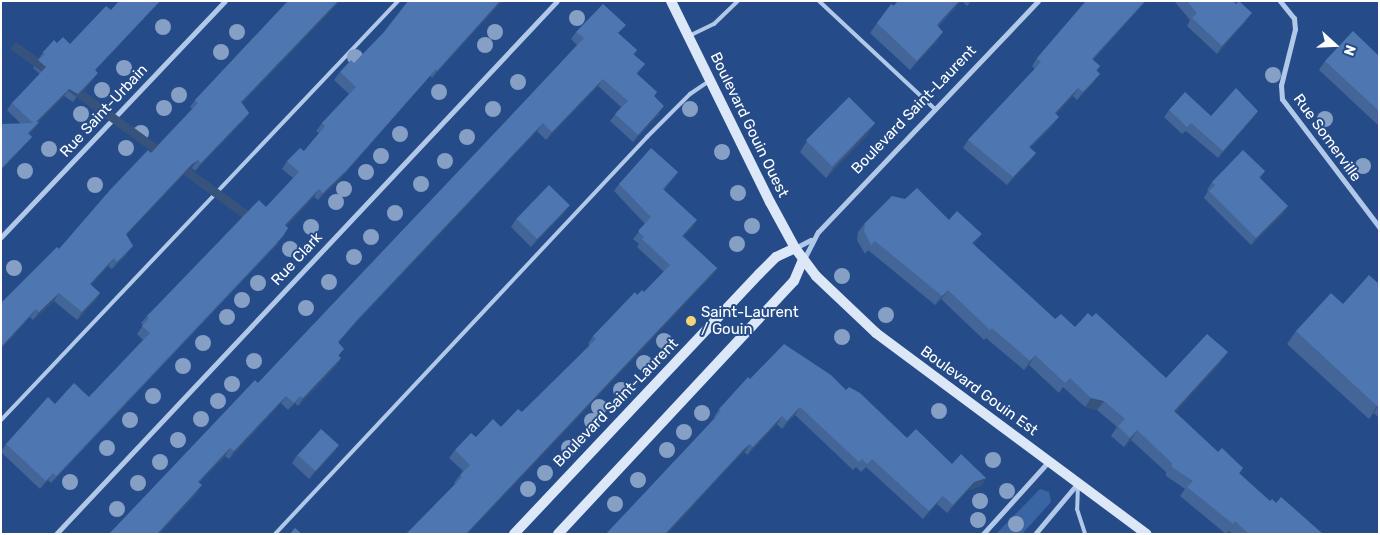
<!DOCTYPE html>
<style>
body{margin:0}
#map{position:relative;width:1380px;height:535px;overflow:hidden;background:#254c88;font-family:Rubik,sans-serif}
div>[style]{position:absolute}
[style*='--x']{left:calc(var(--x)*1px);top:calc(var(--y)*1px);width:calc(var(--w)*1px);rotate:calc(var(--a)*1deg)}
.green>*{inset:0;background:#3a65a5}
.lane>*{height:4px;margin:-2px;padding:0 2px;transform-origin:2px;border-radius:2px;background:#b1c8e9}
.street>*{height:5px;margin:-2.5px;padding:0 2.5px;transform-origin:2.5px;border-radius:2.5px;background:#b1c8e9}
.secondary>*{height:10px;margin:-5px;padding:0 5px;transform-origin:5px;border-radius:5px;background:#dce7f8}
.trees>*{width:16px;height:16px;margin:-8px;border-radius:50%;background:#869fc5}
.wall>*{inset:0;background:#436597}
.shaded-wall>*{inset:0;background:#37537b;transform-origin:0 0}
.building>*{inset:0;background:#4e76b0;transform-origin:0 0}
.dots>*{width:14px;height:14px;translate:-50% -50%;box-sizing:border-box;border:2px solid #254c88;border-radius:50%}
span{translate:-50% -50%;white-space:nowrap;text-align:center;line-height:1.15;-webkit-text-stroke:4px #254c88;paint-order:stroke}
.street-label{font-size:15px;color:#fff}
.poi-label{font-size:15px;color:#fff}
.left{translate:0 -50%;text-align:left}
.frame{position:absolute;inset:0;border:2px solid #fff;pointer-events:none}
.north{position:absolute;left:1310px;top:20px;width:50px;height:50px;-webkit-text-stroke:4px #254c88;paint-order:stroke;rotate:110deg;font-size:14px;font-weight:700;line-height:20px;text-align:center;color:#fff}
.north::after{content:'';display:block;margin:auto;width:18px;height:22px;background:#fff;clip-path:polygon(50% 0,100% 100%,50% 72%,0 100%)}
</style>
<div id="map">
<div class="green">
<i style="clip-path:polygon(1040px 489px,1049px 492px,1051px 502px,1022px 534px,996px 534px)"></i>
</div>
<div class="lane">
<i style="--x:819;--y:1;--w:158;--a:43"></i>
<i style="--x:689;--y:36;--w:28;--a:-26"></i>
<i style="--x:714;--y:24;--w:33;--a:-44"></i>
<i style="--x:1;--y:420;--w:577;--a:-46.54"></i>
<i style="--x:1078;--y:485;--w:24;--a:92"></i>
<i style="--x:1077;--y:509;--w:26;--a:72"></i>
<i style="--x:275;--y:534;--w:544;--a:-46.86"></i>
<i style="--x:647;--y:137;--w:61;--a:-45"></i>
<i style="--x:690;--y:94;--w:23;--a:-34"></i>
</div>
<div class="street">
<i style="--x:1280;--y:1;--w:22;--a:51"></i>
<i style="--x:1294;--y:18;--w:11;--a:85"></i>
<i style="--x:1295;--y:29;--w:58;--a:104"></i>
<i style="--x:1281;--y:85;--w:14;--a:86"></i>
<i style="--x:1282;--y:99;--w:161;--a:52.8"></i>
<i style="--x:1;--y:237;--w:325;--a:-46.5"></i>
<i style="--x:795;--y:248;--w:18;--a:-27"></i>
<i style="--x:804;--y:259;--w:30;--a:-63"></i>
<i style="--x:818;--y:232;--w:319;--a:-46.4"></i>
<i style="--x:56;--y:534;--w:731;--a:-46.77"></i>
<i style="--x:983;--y:534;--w:98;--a:-47.9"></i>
<i style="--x:1035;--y:534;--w:67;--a:-49.9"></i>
</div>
<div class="secondary">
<i style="--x:671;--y:1;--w:224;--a:63.8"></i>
<i style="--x:770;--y:202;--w:52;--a:61.5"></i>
<i style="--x:795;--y:248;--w:35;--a:53"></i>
<i style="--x:816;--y:276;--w:83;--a:43.5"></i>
<i style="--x:876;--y:333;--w:337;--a:36.6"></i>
<i style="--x:514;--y:534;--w:357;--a:-46.7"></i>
<i style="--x:759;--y:274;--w:24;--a:-45"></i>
<i style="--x:776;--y:257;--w:21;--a:-25"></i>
<i style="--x:558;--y:534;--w:346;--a:-47"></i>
<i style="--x:794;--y:281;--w:23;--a:-67"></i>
</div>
<div class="trees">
<i style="left:577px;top:18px"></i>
<i style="left:163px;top:27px"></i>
<i style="left:237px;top:32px"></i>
<i style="left:495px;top:32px"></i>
<i style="left:485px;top:45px"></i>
<i style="left:221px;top:52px"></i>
<i style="left:355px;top:57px"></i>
<i style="left:124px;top:68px"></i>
<i style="left:1273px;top:75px"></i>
<i style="left:518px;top:82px"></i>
<i style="left:102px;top:90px"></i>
<i style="left:439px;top:92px"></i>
<i style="left:179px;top:95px"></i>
<i style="left:164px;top:108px"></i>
<i style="left:493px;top:109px"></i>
<i style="left:690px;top:109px"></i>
<i style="left:81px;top:114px"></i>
<i style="left:1325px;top:119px"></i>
<i style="left:141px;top:133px"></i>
<i style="left:400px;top:134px"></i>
<i style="left:467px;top:137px"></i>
<i style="left:126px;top:148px"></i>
<i style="left:49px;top:149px"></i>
<i style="left:722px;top:152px"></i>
<i style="left:381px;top:156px"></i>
<i style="left:445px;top:161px"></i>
<i style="left:1363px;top:166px"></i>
<i style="left:25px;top:171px"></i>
<i style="left:366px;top:172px"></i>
<i style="left:421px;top:184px"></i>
<i style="left:95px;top:185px"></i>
<i style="left:344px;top:189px"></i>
<i style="left:738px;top:193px"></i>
<i style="left:336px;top:202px"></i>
<i style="left:395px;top:213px"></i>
<i style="left:752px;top:226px"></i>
<i style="left:311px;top:227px"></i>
<i style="left:371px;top:237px"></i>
<i style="left:737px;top:244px"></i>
<i style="left:290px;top:249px"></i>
<i style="left:354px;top:257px"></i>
<i style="left:14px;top:268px"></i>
<i style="left:842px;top:276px"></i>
<i style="left:329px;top:282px"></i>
<i style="left:258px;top:283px"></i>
<i style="left:242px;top:300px"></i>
<i style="left:306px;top:308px"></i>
<i style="left:886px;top:315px"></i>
<i style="left:227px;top:317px"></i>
<i style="left:842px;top:337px"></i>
<i style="left:664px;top:341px"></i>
<i style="left:203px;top:343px"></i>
<i style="left:254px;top:361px"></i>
<i style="left:644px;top:363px"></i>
<i style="left:183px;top:366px"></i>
<i style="left:232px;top:384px"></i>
<i style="left:621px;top:390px"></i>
<i style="left:153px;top:396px"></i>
<i style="left:218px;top:401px"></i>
<i style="left:599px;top:407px"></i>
<i style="left:939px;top:411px"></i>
<i style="left:702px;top:413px"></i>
<i style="left:201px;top:419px"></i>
<i style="left:130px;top:420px"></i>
<i style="left:592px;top:421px"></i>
<i style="left:684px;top:432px"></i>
<i style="left:178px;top:440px"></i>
<i style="left:107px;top:448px"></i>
<i style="left:569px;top:448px"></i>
<i style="left:667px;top:450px"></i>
<i style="left:993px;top:460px"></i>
<i style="left:160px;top:462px"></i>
<i style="left:545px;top:473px"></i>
<i style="left:638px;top:480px"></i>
<i style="left:70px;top:482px"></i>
<i style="left:138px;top:483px"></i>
<i style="left:528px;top:489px"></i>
<i style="left:1007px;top:491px"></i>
<i style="left:980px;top:501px"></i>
<i style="left:615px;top:504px"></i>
<i style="left:117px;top:509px"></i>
<i style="left:978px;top:520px"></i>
<i style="left:1016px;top:524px"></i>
</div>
<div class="wall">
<i style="clip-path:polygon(288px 1px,340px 1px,242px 103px,249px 113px,244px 120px,195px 171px,192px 168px,187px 171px,126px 235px,127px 254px,112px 269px,108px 266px,91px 285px,100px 293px,95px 301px,77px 320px,54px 301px,33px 320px,30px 317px,1px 349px,1px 303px,59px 249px,192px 109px,190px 107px,195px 100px)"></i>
<i style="clip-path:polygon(502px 1px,432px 78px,430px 76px,340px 179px,318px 200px,314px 197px,286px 226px,288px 228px,278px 243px,51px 483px,48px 480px,40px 489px,1px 452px,6px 444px,55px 404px,89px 397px,143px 340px,137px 334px,143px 325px,141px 323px,147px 316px,266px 207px,293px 178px,282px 169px,287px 161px,304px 151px,319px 133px,316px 131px,322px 123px,349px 94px,334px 80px,340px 72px,354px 63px)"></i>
<i style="clip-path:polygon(898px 1px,961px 1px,938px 27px,937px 41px,910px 70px,870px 33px,877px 23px)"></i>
<i style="clip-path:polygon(962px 1px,971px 1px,967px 6px)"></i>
<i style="clip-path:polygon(1086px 1px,1146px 1px,1093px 60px,1100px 66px,1097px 71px,1094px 82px,1077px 100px,1073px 96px,1056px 114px,1053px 125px,1030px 148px,1036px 153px,1030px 161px,1007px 185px,963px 148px,968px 140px,1035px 69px,1032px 66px,1037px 58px)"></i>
<i style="clip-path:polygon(1174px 1px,1233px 1px,1246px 21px,1217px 54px,1187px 26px,1190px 20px)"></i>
<i style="clip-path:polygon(576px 32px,619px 34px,637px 50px,634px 55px,645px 64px,637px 74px,657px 92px,654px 97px,659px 114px,633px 142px,610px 121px,621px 107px,598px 86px,546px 140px,537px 131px,352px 327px,338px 343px,339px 356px,341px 358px,336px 366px,298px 406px,295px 403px,288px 410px,281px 403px,229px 459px,225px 456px,199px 483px,197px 493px,159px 534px,109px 534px,258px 383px,522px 104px,577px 45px,571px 39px)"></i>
<i style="clip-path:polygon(57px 43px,96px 70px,93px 80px,73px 102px,64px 96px,38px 122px,39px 122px,33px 130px,29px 134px,32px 137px,26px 144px,20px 123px,7px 110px,12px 103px,40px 74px,33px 68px,43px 52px)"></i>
<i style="clip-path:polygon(1379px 56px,1379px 126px,1319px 70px,1325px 61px)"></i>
<i style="clip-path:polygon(1169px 110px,1211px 116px,1258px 111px,1253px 118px,1218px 158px,1186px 131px,1182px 134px,1164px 117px)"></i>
<i style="clip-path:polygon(868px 134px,826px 178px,800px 152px,807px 141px)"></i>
<i style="clip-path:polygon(1265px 171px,1260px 178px,1283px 214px,1251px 245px,1204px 198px,1208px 191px,1207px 190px,1212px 182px)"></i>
<i style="clip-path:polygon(678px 172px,672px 180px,664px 190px,692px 228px,683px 236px,717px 268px,712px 276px,455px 484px,454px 483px,463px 471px,449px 458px,455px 450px,476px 437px,501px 427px,522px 412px,590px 346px,588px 344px,593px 336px,637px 295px,644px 292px,664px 272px,637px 247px,639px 244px,633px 239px,645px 224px,614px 191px,619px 184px)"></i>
<i style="clip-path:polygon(565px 212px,531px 247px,511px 227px,516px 219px)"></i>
<i style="clip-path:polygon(949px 220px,975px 243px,974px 245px,1055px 319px,1075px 327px,1166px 378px,1221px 362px,1175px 412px,1218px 452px,1243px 468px,1239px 474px,1270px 501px,1276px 503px,1323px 534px,1232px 534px,1229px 531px,1226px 534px,1180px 496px,1185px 489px,1166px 476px,1166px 472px,1131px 440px,1124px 447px,1111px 436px,1117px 427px,1097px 410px,1085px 407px,1063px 387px,1059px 393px,1029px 365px,1024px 370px,986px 338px,984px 340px,941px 299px,935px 305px,868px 250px,865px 254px,857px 240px,858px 232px,865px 223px)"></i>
<i style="clip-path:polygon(1379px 284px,1379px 418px,1374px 413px,1369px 419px,1287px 344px,1296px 331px)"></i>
<i style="clip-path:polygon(750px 379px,846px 390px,907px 438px,952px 464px,986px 478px,981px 486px,968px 490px,947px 513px,937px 504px,923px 519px,866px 467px,861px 472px,856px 467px,853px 470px,795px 415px,782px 429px,777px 424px,747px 455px,745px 452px,739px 456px,667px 534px,606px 534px,715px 418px,714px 417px,719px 409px)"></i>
<i style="clip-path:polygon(339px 445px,334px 452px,309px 479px,292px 463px,297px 455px)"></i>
</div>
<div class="shaded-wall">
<i style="clip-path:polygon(160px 1px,161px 1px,89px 77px,95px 70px)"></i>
<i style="clip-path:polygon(338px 1px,340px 1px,236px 109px,241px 102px)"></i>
<i style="clip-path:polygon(500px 1px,502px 1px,432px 78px,437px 71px)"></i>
<i style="clip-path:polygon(959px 1px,961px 1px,930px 35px,937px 25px)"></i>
<i style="clip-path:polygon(1145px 1px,1146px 1px,1086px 67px,1092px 59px)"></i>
<i style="clip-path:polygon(1252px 13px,1246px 21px,1217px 54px,1222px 46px)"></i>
<i style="clip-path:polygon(943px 32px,937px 41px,910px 70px,917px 61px)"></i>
<i style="clip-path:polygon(436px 69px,430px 76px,340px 179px,318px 200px,323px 193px)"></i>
<i style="clip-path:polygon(98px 73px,93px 80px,73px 102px,78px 94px)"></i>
<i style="clip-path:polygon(1100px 74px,1094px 82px,1077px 100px,1083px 92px)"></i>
<i style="clip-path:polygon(603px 79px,598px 86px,546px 140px,552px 132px)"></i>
<i style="clip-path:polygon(1078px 88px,1073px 96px,1049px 121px,1055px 113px)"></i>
<i style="clip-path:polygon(69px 89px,64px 96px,31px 130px,36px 122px)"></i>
<i style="clip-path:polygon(664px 106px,659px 114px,633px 142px,638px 135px)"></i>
<i style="clip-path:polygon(1258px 111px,1253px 118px,1218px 158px,1223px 151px)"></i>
<i style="clip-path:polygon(249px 113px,244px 120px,195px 171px,201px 163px)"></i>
<i style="clip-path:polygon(1059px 117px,1053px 125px,1023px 155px,1029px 147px)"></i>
<i style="clip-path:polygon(39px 122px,33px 130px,23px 141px,28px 133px)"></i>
<i style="clip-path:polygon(543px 123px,537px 131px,352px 327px,332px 350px,338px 342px,357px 320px)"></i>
<i style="clip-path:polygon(875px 123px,868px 134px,826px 178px,834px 167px)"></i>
<i style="clip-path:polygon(32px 137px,26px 144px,1px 171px,1px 169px)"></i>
<i style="clip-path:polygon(1036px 153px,1030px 161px,1007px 185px,1013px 177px)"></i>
<i style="clip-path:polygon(198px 160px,192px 168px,187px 171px,120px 242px,126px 234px,192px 164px)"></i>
<i style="clip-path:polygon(678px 172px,672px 180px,658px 196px,663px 189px)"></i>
<i style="clip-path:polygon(319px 189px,314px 197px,280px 233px,285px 225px)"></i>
<i style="clip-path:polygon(570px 205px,565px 212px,531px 247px,537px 239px)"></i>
<i style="clip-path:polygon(1288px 206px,1283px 214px,1251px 245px,1256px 238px)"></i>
<i style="clip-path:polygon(697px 220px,692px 228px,677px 243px,682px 236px)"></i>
<i style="clip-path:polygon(982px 234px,975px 243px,965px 253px,972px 243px)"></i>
<i style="left:283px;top:236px;width:9px;height:330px;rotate:126deg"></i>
<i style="clip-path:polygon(133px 246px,127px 254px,112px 269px,117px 262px)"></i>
<i style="clip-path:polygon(114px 258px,108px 266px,85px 292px,90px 284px)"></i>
<i style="clip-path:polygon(717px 268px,712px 276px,468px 534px,466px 534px)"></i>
<i style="clip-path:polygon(948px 290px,941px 299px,935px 305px,942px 296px)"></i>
<i style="clip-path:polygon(59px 293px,54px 301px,33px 320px,39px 312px)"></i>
<i style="clip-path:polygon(100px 293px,95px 301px,77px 320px,82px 312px)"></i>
<i style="clip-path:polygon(36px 309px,30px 317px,1px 349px,1px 347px)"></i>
<i style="clip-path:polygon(1228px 352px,1221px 362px,1168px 421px,1174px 411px)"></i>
<i style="clip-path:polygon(1035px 355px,1029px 365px,1024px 370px,1030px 361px)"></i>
<i style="clip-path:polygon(341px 358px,336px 366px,298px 406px,303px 398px)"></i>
<i style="clip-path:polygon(286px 396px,281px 403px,229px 459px,234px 451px)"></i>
<i style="clip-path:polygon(300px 396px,295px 403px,288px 410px)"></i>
<i style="clip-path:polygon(1091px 398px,1104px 401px,1097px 410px,1085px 407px)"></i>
<i style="clip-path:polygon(1379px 405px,1374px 413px,1369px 419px,1377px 406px)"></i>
<i style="clip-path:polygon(800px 407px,795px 415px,782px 429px,787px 421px)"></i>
<i style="clip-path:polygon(782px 416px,777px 424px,747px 455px,753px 447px)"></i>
<i style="clip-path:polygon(1137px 430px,1131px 440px,1124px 447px,1130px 438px)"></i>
<i style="clip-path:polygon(750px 444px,745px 452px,739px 456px,667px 534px,665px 534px,744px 449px)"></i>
<i style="clip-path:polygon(339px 445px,334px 452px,309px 479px,315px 471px)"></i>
<i style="clip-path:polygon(230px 448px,225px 456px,193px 489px,198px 482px)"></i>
<i style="clip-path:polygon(53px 473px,48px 480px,40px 489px,46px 481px)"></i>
<i style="clip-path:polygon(986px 478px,981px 486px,968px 490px,947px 513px,953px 505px,974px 482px)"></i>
<i style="clip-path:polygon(202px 485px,197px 493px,159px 534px,157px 534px)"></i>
<i style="clip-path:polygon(943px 496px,937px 504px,923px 519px,929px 511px)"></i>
</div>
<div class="building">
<i style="clip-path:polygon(119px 1px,160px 1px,95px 70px,98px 73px,78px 94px,69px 89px,36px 122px,39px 122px,28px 133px,32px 137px,1px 169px,1px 124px,33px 123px,12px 103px,46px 67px,38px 60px,45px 54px,43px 52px,54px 40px,57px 43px,63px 37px,70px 44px,106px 6px,111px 10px)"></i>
<i style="clip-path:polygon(288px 1px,338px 1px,241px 102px,249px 113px,201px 163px,198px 160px,192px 164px,126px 234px,133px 246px,117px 262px,114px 258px,90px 284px,100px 293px,82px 312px,59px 293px,39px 312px,36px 309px,1px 347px,1px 303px,57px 247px,59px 249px,110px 190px,148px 150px,151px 153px,198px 103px,195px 100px)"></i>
<i style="clip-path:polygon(408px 1px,500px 1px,437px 71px,436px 69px,346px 171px,323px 193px,319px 189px,285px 225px,288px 228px,283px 236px,56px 476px,53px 473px,46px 481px,6px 444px,48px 397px,55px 404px,74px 383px,89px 397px,150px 333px,142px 326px,149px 318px,147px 316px,259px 200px,266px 207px,299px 172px,287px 161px,300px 148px,304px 151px,325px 126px,322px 123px,356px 87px,340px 72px,351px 60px,354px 63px,384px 32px)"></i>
<i style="clip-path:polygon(898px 1px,959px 1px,937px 25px,943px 32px,917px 61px,877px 23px,891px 4px,894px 6px)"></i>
<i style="clip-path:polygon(1086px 1px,1145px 1px,1092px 59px,1100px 66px,1096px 70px,1100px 74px,1083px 92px,1078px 88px,1055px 113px,1059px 117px,1029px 147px,1036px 153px,1013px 177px,968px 140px,1041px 62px,1037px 58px)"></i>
<i style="clip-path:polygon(1187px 1px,1233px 1px,1236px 4px,1239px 1px,1252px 13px,1222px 46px,1192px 18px,1197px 13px)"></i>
<i style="clip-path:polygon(603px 4px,626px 25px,618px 33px,637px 50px,633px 54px,645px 64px,636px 73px,657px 92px,654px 96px,664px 106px,638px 135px,615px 114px,628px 101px,603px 79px,552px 132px,543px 123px,357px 320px,338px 342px,344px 349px,338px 356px,341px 358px,303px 398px,300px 396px,294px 403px,286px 396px,234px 451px,230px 448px,198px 482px,202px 485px,157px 534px,109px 534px,255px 380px,258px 383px,522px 104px,584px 38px,576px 32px)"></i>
<i style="clip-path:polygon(1353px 31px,1379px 56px,1379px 111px,1325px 61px)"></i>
<i style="clip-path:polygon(1236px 88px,1258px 111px,1223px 151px,1191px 123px,1187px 127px,1169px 110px,1185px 92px,1211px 116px)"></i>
<i style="left:849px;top:97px;width:37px;height:61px;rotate:45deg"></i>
<i style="clip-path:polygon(651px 148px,678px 172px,663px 189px,697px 220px,682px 236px,717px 268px,466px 534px,406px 534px,462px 477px,460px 475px,470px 465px,455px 450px,471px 433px,476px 437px,493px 419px,501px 427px,518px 409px,522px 412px,596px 339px,593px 336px,635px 292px,637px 295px,642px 290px,644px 292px,670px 265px,642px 239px,644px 237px,638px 231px,651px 217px,619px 184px)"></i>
<i style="clip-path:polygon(1243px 150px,1265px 171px,1259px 177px,1288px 206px,1256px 238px,1209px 191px,1215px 185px,1212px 182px)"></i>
<i style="left:549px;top:185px;width:29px;height:47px;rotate:44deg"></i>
<i style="clip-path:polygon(917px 188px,949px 220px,957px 211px,982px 234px,972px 243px,1055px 319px,1061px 314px,1075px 327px,1088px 313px,1092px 317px,1096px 313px,1166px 378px,1207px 334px,1228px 352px,1174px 411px,1218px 452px,1222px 448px,1243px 468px,1239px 473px,1270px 501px,1272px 499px,1276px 503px,1281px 497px,1323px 534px,1249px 534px,1235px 521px,1233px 524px,1187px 487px,1193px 481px,1172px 467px,1172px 463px,1137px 430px,1130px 438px,1118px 426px,1125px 419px,1104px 401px,1091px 398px,1070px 378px,1065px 383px,1035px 355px,1030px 361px,992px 328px,990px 330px,948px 290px,942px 296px,875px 241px,871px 245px,864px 231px,865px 223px,892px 196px,905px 199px)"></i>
<i style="clip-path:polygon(1369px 275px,1379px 284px,1379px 405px,1377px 406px,1296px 331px,1331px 293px,1343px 304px)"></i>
<i style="clip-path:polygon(784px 344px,831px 375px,846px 390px,849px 387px,860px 393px,907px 438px,916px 429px,952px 464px,961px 454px,986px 478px,974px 482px,953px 505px,943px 496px,929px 511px,872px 459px,867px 464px,862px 459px,859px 462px,800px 407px,787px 421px,782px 416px,753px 447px,750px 444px,744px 449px,665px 534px,606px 534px,714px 419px,721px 410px,719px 409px,748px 377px,750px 379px)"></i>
<i style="left:321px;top:429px;width:24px;height:35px;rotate:42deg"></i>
<i style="clip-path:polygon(295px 528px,302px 534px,290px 534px)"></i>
</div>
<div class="dots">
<i style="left:691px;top:321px;background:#f3d476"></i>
</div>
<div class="street-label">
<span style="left:914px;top:110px;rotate:-46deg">Boulevard Saint-Laurent</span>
<span style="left:104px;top:111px;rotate:-47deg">Rue Saint-Urbain</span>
<span style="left:749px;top:125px;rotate:64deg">Boulevard Gouin Ouest</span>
<span style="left:1327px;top:138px;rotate:54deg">Rue Somerville</span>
<span style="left:297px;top:259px;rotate:-47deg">Rue Clark</span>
<span style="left:979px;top:391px;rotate:36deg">Boulevard Gouin Est</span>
<span style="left:616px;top:403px;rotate:-46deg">Boulevard Saint-Laurent</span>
</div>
<div class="poi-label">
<span class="left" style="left:701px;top:321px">Saint-Laurent<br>/ Gouin</span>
</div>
<div class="frame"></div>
<div class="north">N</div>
</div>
